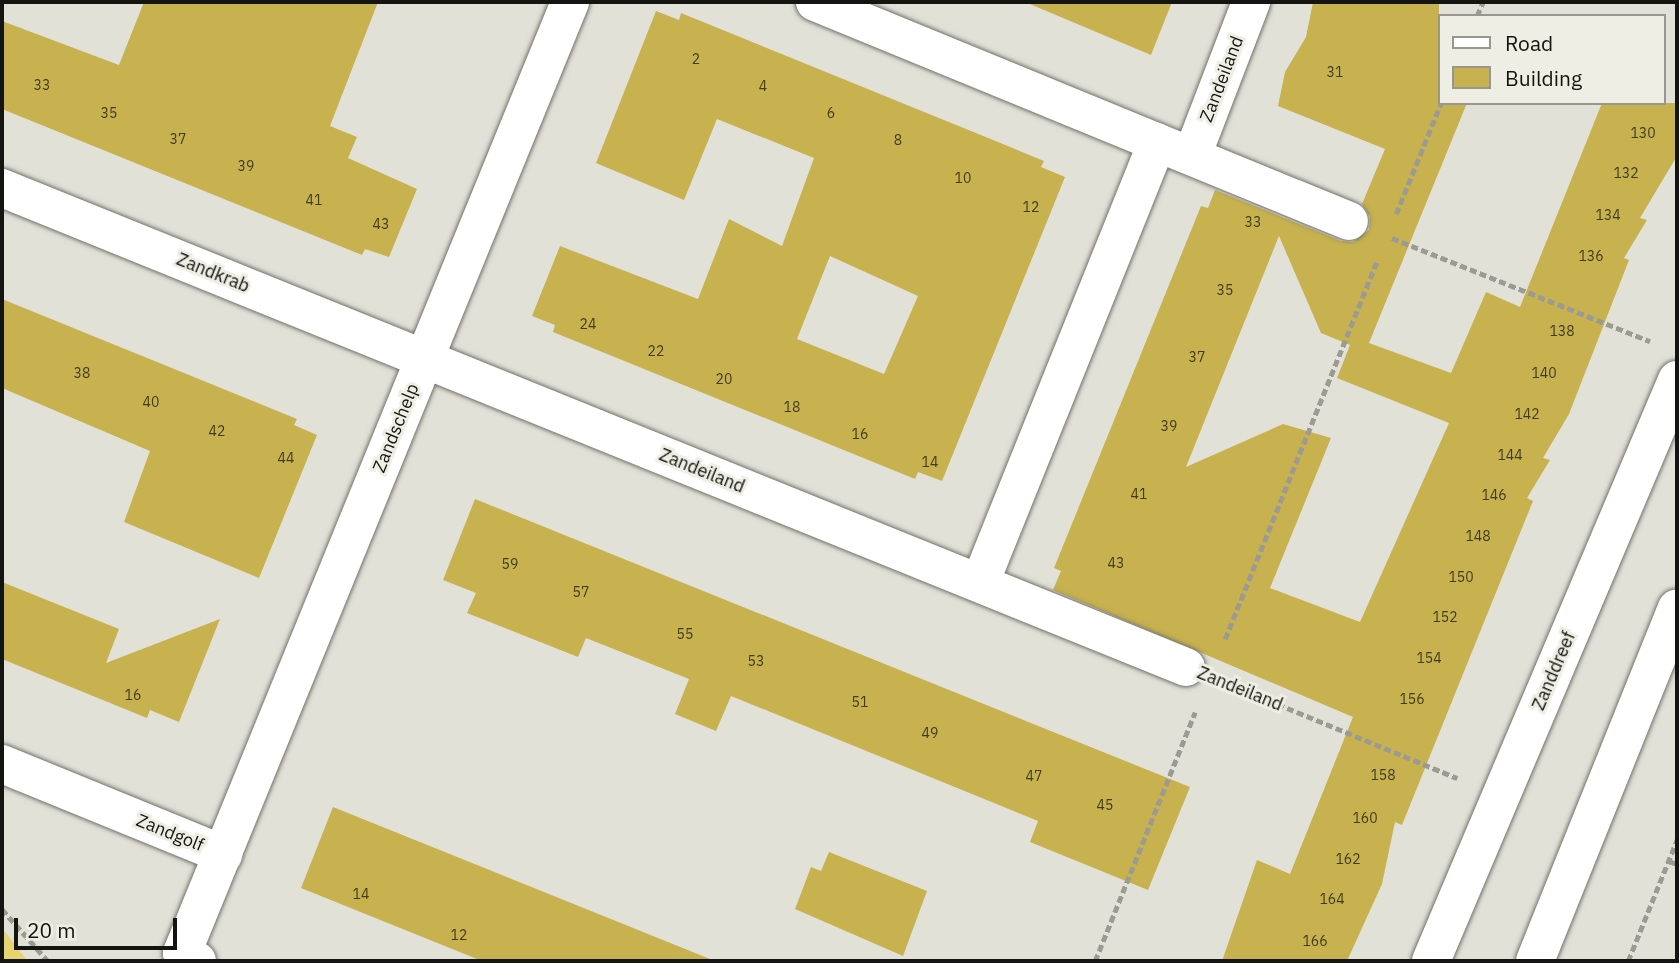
<!DOCTYPE html>
<style>
body{margin:0}
#map{position:relative;width:1679px;height:963px;overflow:hidden;background:#e2e1d8;font-family:"IBM Plex Sans",sans-serif}
div>[style]{position:absolute}
[style*='--x']{left:calc(var(--x)*1px);top:calc(var(--y)*1px);width:calc(var(--w)*1px);rotate:calc(var(--a)*1deg)}
.green>*{inset:0;background:#e8d371}
.building>*{inset:0;background:#c7b24f}
.path>*{height:4.5px;margin-top:-2.25px;transform-origin:0;background:repeating-linear-gradient(90deg,#9b9a93 0 7px,transparent 0 10.5px)}
.roads{filter:drop-shadow(0 0 2px #73726a) drop-shadow(0 0 2px #73726a)}
.minor>*{height:38px;margin:-19px;padding:0 19px;transform-origin:19px;border-radius:19px;background:#fff}
span{translate:-50% -50%;white-space:nowrap;text-align:center;line-height:1.15;-webkit-text-stroke:6px #efeee5;paint-order:stroke}
.number-label{font-size:14px;color:#413c20}
.number-label span{-webkit-text-stroke-width:0}
.street-label{font-size:18px;color:#141411}
.frame{position:absolute;inset:0;border:4px solid #141411;pointer-events:none}
.legend{position:absolute;left:1438px;top:14px;width:228px;height:91px;box-sizing:border-box;background:#efeee5;border:2px solid #979790;margin:0;padding:9px 12px;list-style:none;font-size:21px;color:#141411}
.legend li{display:flex;align-items:center;gap:14px;height:35px}
.legend b{width:35px;border:2px solid #979790}
.scale{position:absolute;left:14px;top:918px;width:163px;height:32px;box-sizing:border-box;border:4px solid #141411;border-top:0;padding-left:9px;font-size:21px;line-height:24px;white-space:nowrap;color:#141411;-webkit-text-stroke:5px #efeee5;paint-order:stroke}
</style>
<div id="map">
<div class="green">
<i style="clip-path:polygon(2px 928px,26px 959px,29px 961px,2px 961px)"></i>
</div>
<div class="building">
<i style="clip-path:polygon(144px 2px,378px 2px,330px 126px,357px 137px,348px 158px,417px 189px,389px 257px,365px 249px,362px 255px,2px 109px,2px 21px,119px 65px)"></i>
<i style="clip-path:polygon(1025px 2px,1172px 2px,1151px 55px)"></i>
<i style="clip-path:polygon(evenodd,1313px 2px,1439px 2px,1439px 103px,1467px 103px,1369px 343px,1451px 373px,1486px 292px,1520px 307px,1602px 103px,1677px 103px,1677px 156px,1640px 218px,1647px 220px,1624px 258px,1629px 260px,1569px 414px,1543px 458px,1550px 460px,1527px 498px,1533px 501px,1402px 825px,1395px 822px,1382px 884px,1347px 961px,1222px 961px,1257px 860px,1290px 874px,1353px 717px,1053px 590px,1061px 571px,1054px 568px,1201px 206px,1208px 208px,1215px 190px,1341px 241px,1353px 242px,1369px 230px,1370px 217px,1362px 204px,1385px 149px,1278px 106px,1285px 72px,1306px 37px,1313px 2px,1279px 236px,1321px 333px,1350px 345px,1337px 378px,1449px 423px,1360px 622px,1270px 588px,1331px 438px,1283px 424px,1186px 467px,1279px 236px)"></i>
<i style="clip-path:polygon(evenodd,656px 11px,679px 20px,681px 13px,998px 142px,1044px 161px,1041px 167px,1065px 177px,942px 481px,918px 472px,915px 479px,553px 332px,555px 325px,532px 316px,560px 246px,698px 299px,729px 219px,782px 246px,814px 158px,717px 119px,684px 200px,596px 163px,656px 11px,830px 256px,918px 296px,884px 374px,797px 339px,830px 256px)"></i>
<i style="clip-path:polygon(2px 299px,297px 419px,294px 425px,317px 435px,259px 578px,124px 522px,150px 451px,2px 388px)"></i>
<i style="clip-path:polygon(475px 499px,1190px 787px,1148px 890px,1030px 842px,1038px 821px,864px 750px,731px 696px,716px 731px,675px 714px,689px 679px,586px 638px,578px 657px,467px 613px,476px 593px,443px 580px)"></i>
<i style="clip-path:polygon(2px 582px,119px 629px,106px 663px,220px 619px,179px 722px,150px 710px,147px 718px,2px 659px)"></i>
<i style="clip-path:polygon(333px 807px,710px 959px,710px 961px,482px 961px,301px 888px)"></i>
<i style="clip-path:polygon(829px 852px,927px 891px,903px 956px,795px 909px,811px 867px,821px 871px)"></i>
</div>
<div class="path">
<i style="--x:1477;--y:16;--w:15;--a:-67"></i>
<i style="--x:1396;--y:214;--w:120;--a:-67.9"></i>
<i style="--x:1392;--y:238;--w:278;--a:21.8"></i>
<i style="--x:1225;--y:639;--w:407;--a:-68.1"></i>
<i style="--x:1229;--y:684;--w:247;--a:22.4"></i>
<i style="--x:1669;--y:861;--w:9;--a:21"></i>
<i style="--x:2;--y:909;--w:69;--a:48.5"></i>
<i style="--x:1095;--y:961;--w:268;--a:-68.1"></i>
<i style="--x:1628;--y:961;--w:131;--a:-68"></i>
</div>
<div class="roads">
<div class="minor">
<i style="--x:815;--y:2;--w:577;--a:22.3"></i>
<i style="--x:1192;--y:156;--w:165;--a:-69"></i>
<i style="--x:2;--y:188;--w:1277;--a:22.03"></i>
<i style="--x:980;--y:583;--w:475;--a:-68.1"></i>
<i style="--x:2;--y:764;--w:239;--a:22.2"></i>
<i style="--x:197;--y:961;--w:17;--a:-152"></i>
<i style="--x:182;--y:953;--w:1027;--a:-67.8"></i>
<i style="--x:1431;--y:961;--w:631;--a:-67.05"></i>
<i style="--x:1535;--y:961;--w:380;--a:-68.1"></i>
</div>
</div>
<div class="number-label">
<span style="left:696px;top:59px">2</span>
<span style="left:1335px;top:72px">31</span>
<span style="left:42px;top:85px">33</span>
<span style="left:763px;top:86px">4</span>
<span style="left:109px;top:113px">35</span>
<span style="left:831px;top:113px">6</span>
<span style="left:1643px;top:133px">130</span>
<span style="left:178px;top:139px">37</span>
<span style="left:898px;top:140px">8</span>
<span style="left:246px;top:166px">39</span>
<span style="left:1626px;top:173px">132</span>
<span style="left:963px;top:178px">10</span>
<span style="left:314px;top:200px">41</span>
<span style="left:1031px;top:207px">12</span>
<span style="left:1608px;top:215px">134</span>
<span style="left:1253px;top:222px">33</span>
<span style="left:381px;top:224px">43</span>
<span style="left:1591px;top:256px">136</span>
<span style="left:1225px;top:290px">35</span>
<span style="left:588px;top:324px">24</span>
<span style="left:1562px;top:331px">138</span>
<span style="left:656px;top:351px">22</span>
<span style="left:1197px;top:357px">37</span>
<span style="left:82px;top:373px">38</span>
<span style="left:1544px;top:373px">140</span>
<span style="left:724px;top:379px">20</span>
<span style="left:151px;top:402px">40</span>
<span style="left:792px;top:407px">18</span>
<span style="left:1527px;top:414px">142</span>
<span style="left:1169px;top:426px">39</span>
<span style="left:217px;top:431px">42</span>
<span style="left:860px;top:434px">16</span>
<span style="left:1510px;top:455px">144</span>
<span style="left:286px;top:458px">44</span>
<span style="left:930px;top:462px">14</span>
<span style="left:1139px;top:494px">41</span>
<span style="left:1494px;top:495px">146</span>
<span style="left:1478px;top:536px">148</span>
<span style="left:1116px;top:563px">43</span>
<span style="left:510px;top:564px">59</span>
<span style="left:1461px;top:577px">150</span>
<span style="left:581px;top:592px">57</span>
<span style="left:1445px;top:617px">152</span>
<span style="left:685px;top:634px">55</span>
<span style="left:1429px;top:658px">154</span>
<span style="left:756px;top:661px">53</span>
<span style="left:133px;top:695px">16</span>
<span style="left:1412px;top:699px">156</span>
<span style="left:860px;top:702px">51</span>
<span style="left:930px;top:733px">49</span>
<span style="left:1383px;top:775px">158</span>
<span style="left:1034px;top:776px">47</span>
<span style="left:1105px;top:805px">45</span>
<span style="left:1365px;top:818px">160</span>
<span style="left:1348px;top:859px">162</span>
<span style="left:361px;top:894px">14</span>
<span style="left:1332px;top:899px">164</span>
<span style="left:459px;top:935px">12</span>
<span style="left:1315px;top:941px">166</span>
</div>
<div class="street-label">
<span style="left:1222px;top:79px;rotate:-69deg">Zandeiland</span>
<span style="left:213px;top:273px;rotate:22deg">Zandkrab</span>
<span style="left:396px;top:428px;rotate:-68deg">Zandschelp</span>
<span style="left:702px;top:471px;rotate:22deg">Zandeiland</span>
<span style="left:1554px;top:671px;rotate:-67deg">Zanddreef</span>
<span style="left:1240px;top:689px;rotate:22deg">Zandeiland</span>
<span style="left:170px;top:833px;rotate:22deg">Zandgolf</span>
</div>
<div class="frame"></div>
<ul class="legend">
<li><b style="height:9px;background:#fff"></b>Road</li>
<li><b style="height:19px;background:#c7b24f"></b>Building</li>
</ul>
<div class="scale">20 m</div>
</div>
